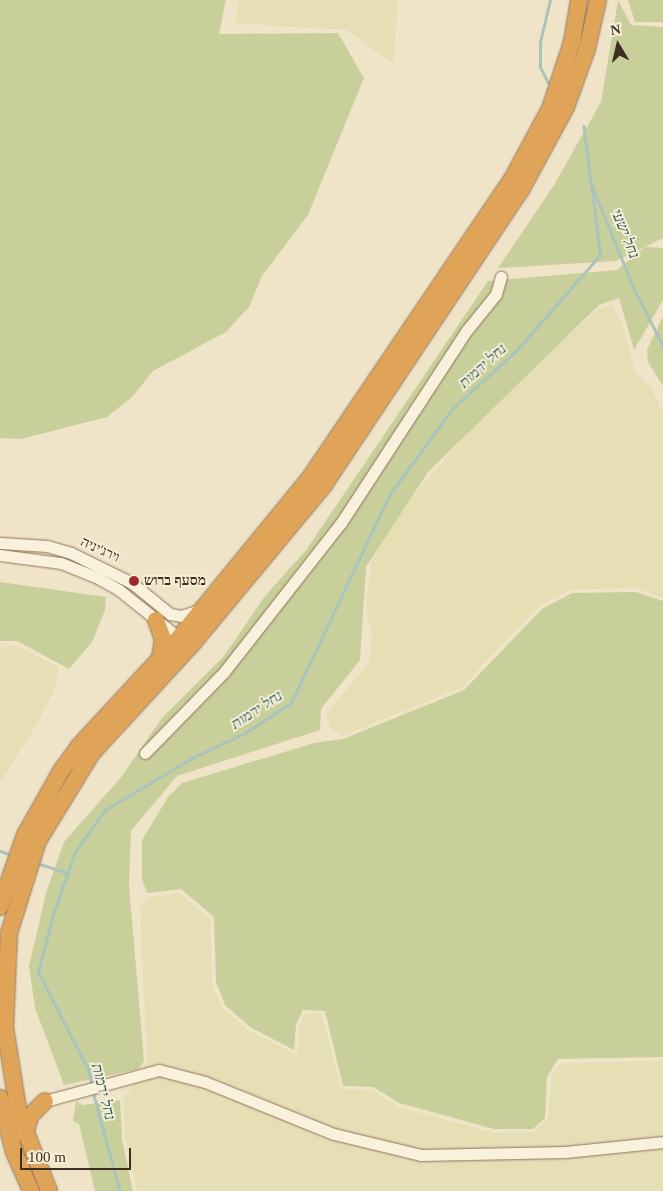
<!DOCTYPE html>
<meta charset="utf-8">
<style>
body{margin:0}
#map{position:relative;width:663px;height:1191px;overflow:hidden;background:#f0e4c8;font-family:"Times New Roman",Heebo,serif}
div>[style]{position:absolute}
[style*='--x']{left:calc(var(--x)*1px);top:calc(var(--y)*1px);width:calc(var(--w)*1px);rotate:calc(var(--a)*1deg)}
.farmland>*{inset:0;background:#e6deb5}
.green>*{inset:0;background:#c9cf9b}
.stream>*{height:2.5px;margin:-1.25px;padding:0 1.25px;transform-origin:1.25px;border-radius:1.25px;background:#a9c4bc}
.roads{filter:drop-shadow(0 0 1px #8d765c) drop-shadow(0 0 1px #8d765c)}
.minor>*{height:11px;margin:-5.5px;padding:0 5.5px;transform-origin:5.5px;border-radius:5.5px;background:#faf1dc}
.highway>*{height:16px;margin:-8px;padding:0 8px;transform-origin:8px;border-radius:8px;background:#e0a458}
.dots>*{width:14px;height:14px;translate:-50% -50%;box-sizing:border-box;border:2px solid #f7eed8;border-radius:50%}
span{translate:-50% -50%;white-space:nowrap;text-align:center;line-height:1.15;-webkit-text-stroke:4px #f7eed8;paint-order:stroke}
.street-label{font-size:14px;color:#3d2e20}
.poi-label{font-size:14px;color:#3d2e20;font-weight:700}
.left{translate:0 -50%;text-align:left}
.water-label{font-size:15px;color:#2f5d5a;font-style:italic}
.north{position:absolute;left:593px;top:20px;width:50px;height:50px;-webkit-text-stroke:4px #f7eed8;paint-order:stroke;rotate:351deg;font-size:14px;font-weight:700;line-height:20px;text-align:center;color:#3d2e20}
.north::after{content:'';display:block;margin:auto;width:18px;height:22px;background:#3d2e20;clip-path:polygon(50% 0,100% 100%,50% 72%,0 100%)}
.scale{position:absolute;left:20px;top:1148px;width:111px;height:22px;box-sizing:border-box;border:2px solid #3d2e20;border-top:0;padding-left:6px;font-size:15px;line-height:18px;white-space:nowrap;color:#3d2e20;-webkit-text-stroke:4px #f7eed8;paint-order:stroke}
</style>
<div id="map">
<div class="farmland">
<i style="clip-path:polygon(239px 0,398px 0,393px 64px,347px 30px,235px 23px)"></i>
<i style="clip-path:polygon(612px 305px,623px 325px,635px 371px,650px 386px,663px 413px,663px 598px,636px 588px,571px 590px,539px 606px,462px 687px,343px 736px,330px 727px,326px 714px,369px 663px,372px 639px,366px 606px,371px 562px,392px 521px,492px 404px,597px 310px)"></i>
<i style="clip-path:polygon(14px 645px,59px 667px,54px 691px,37px 724px,0 783px,0 649px)"></i>
<i style="clip-path:polygon(180px 893px,210px 919px,212px 983px,222px 1007px,248px 1030px,297px 1055px,299px 1026px,305px 1013px,322px 1014px,341px 1089px,372px 1090px,398px 1107px,494px 1133px,534px 1132px,548px 1119px,551px 1078px,560px 1063px,663px 1061px,663px 1191px,137px 1191px,125px 1139px,124px 1099px,147px 1061px,140px 908px,149px 897px)"></i>
</div>
<div class="green">
<i style="clip-path:polygon(0 0,226px 0,219px 34px,338px 33px,364px 78px,308px 215px,262px 276px,249px 307px,226px 332px,153px 371px,133px 396px,107px 417px,21px 439px,0 438px)"></i>
<i style="clip-path:polygon(618px 0,631px 25px,663px 27px,663px 238px,616px 261px,498px 268px,554px 185px,601px 102px)"></i>
<i style="clip-path:polygon(628px 0,663px 0,663px 22px,635px 22px)"></i>
<i style="clip-path:polygon(645px 247px,663px 248px,663px 300px,634px 350px,619px 298px,599px 305px,428px 472px,366px 567px,360px 660px,321px 709px,320px 730px,177px 776px,131px 831px,129px 885px,144px 1061px,139px 1069px,64px 1085px,35px 1008px,29px 966px,46px 893px,64px 842px,122px 776px,162px 718px,224px 656px,265px 596px,306px 550px,488px 281px,617px 270px)"></i>
<i style="clip-path:polygon(663px 316px,663px 386px,648px 362px,647px 350px)"></i>
<i style="clip-path:polygon(0 582px,106px 597px,105px 610px,92px 642px,69px 669px,17px 641px,0 641px)"></i>
<i style="clip-path:polygon(636px 592px,663px 601px,663px 1057px,558px 1059px,547px 1077px,545px 1118px,533px 1129px,494px 1129px,399px 1103px,373px 1087px,343px 1086px,325px 1011px,303px 1010px,296px 1025px,294px 1050px,250px 1027px,225px 1005px,216px 982px,214px 917px,181px 889px,147px 893px,142px 879px,142px 840px,168px 797px,182px 783px,314px 743px,343px 739px,464px 690px,542px 609px,572px 593px)"></i>
<i style="clip-path:polygon(120px 1100px,122px 1139px,133px 1191px,95px 1191px,79px 1124px,73px 1121px,76px 1101px,83px 1105px)"></i>
</div>
<div class="stream">
<i style="--x:548;--y:83;--w:18;--a:-117"></i>
<i style="--x:540;--y:67;--w:25;--a:-90"></i>
<i style="--x:540;--y:42;--w:43;--a:-76.6"></i>
<i style="--x:584;--y:126;--w:57;--a:83"></i>
<i style="--x:591;--y:183;--w:119;--a:67.8"></i>
<i style="--x:636;--y:293;--w:59;--a:62.6"></i>
<i style="--x:0;--y:851;--w:9;--a:18"></i>
<i style="--x:37;--y:863;--w:33;--a:18"></i>
<i style="--x:92;--y:1086;--w:16;--a:-104"></i>
<i style="--x:88;--y:1070;--w:110;--a:-117"></i>
<i style="--x:38;--y:972;--w:59;--a:-75.3"></i>
<i style="--x:53;--y:915;--w:67;--a:-70.8"></i>
<i style="--x:75;--y:852;--w:52;--a:-54.5"></i>
<i style="--x:105;--y:810;--w:101;--a:-30.9"></i>
<i style="--x:192;--y:758;--w:59;--a:-25.3"></i>
<i style="--x:245;--y:733;--w:55;--a:-33.1"></i>
<i style="--x:291;--y:703;--w:231;--a:-64.7"></i>
<i style="--x:390;--y:494;--w:107;--a:-53.8"></i>
<i style="--x:453;--y:408;--w:85;--a:-42.1"></i>
<i style="--x:516;--y:351;--w:128;--a:-48.8"></i>
<i style="--x:600;--y:255;--w:73;--a:-97.1"></i>
<i style="--x:93;--y:1091;--w:104;--a:74.9"></i>
</div>
<div class="roads">
<div class="minor">
<i style="--x:0;--y:543;--w:47;--a:3.7"></i>
<i style="--x:47;--y:546;--w:25;--a:16"></i>
<i style="--x:71;--y:553;--w:68;--a:26.2"></i>
<i style="--x:132;--y:583;--w:49;--a:39.2"></i>
<i style="--x:170;--y:614;--w:11;--a:10"></i>
<i style="--x:181;--y:616;--w:22;--a:-18"></i>
<i style="--x:0;--y:555;--w:62;--a:7.5"></i>
<i style="--x:61;--y:563;--w:35;--a:22"></i>
<i style="--x:94;--y:576;--w:29;--a:29"></i>
<i style="--x:119;--y:590;--w:82;--a:38.6"></i>
<i style="--x:145;--y:753;--w:113;--a:-45.7"></i>
<i style="--x:224;--y:672;--w:189;--a:-51.9"></i>
<i style="--x:341;--y:523;--w:230;--a:-56.9"></i>
<i style="--x:467;--y:330;--w:46;--a:-51.1"></i>
<i style="--x:496;--y:294;--w:18;--a:-74"></i>
<i style="--x:45;--y:1101;--w:118;--a:-15.2"></i>
<i style="--x:159;--y:1070;--w:48;--a:14.6"></i>
<i style="--x:205;--y:1082;--w:139;--a:22"></i>
<i style="--x:334;--y:1134;--w:89;--a:13.6"></i>
<i style="--x:421;--y:1155;--w:144;--a:-1.2"></i>
<i style="--x:565;--y:1152;--w:99;--a:-5.8"></i>
</div>
<div class="highway">
<i style="--x:156;--y:620;--w:20;--a:70"></i>
<i style="--x:163;--y:639;--w:19;--a:99"></i>
<i style="--x:0;--y:907;--w:76;--a:-70.9"></i>
<i style="--x:25;--y:835;--w:73;--a:-60.6"></i>
<i style="--x:61;--y:771;--w:31;--a:-54"></i>
<i style="--x:79;--y:746;--w:146;--a:-47.2"></i>
<i style="--x:178;--y:639;--w:207;--a:-50.7"></i>
<i style="--x:309;--y:479;--w:360;--a:-55.9"></i>
<i style="--x:511;--y:181;--w:82;--a:-61.6"></i>
<i style="--x:550;--y:109;--w:71;--a:-71.8"></i>
<i style="--x:572;--y:42;--w:43;--a:-80.5"></i>
<i style="--x:0;--y:1098;--w:56;--a:75.5"></i>
<i style="--x:14;--y:1152;--w:43;--a:66.4"></i>
<i style="--x:25;--y:1135;--w:20;--a:-75"></i>
<i style="--x:30;--y:1116;--w:21;--a:-45"></i>
<i style="--x:49;--y:1191;--w:82;--a:-111.5"></i>
<i style="--x:19;--y:1115;--w:88;--a:-99.1"></i>
<i style="--x:5;--y:1028;--w:95;--a:-87.6"></i>
<i style="--x:9;--y:933;--w:96;--a:-72.5"></i>
<i style="--x:38;--y:841;--w:103;--a:-58.5"></i>
<i style="--x:92;--y:753;--w:149;--a:-47.4"></i>
<i style="--x:193;--y:643;--w:205;--a:-50.3"></i>
<i style="--x:324;--y:485;--w:355;--a:-56.3"></i>
<i style="--x:521;--y:190;--w:94;--a:-61.5"></i>
<i style="--x:566;--y:107;--w:62;--a:-70.1"></i>
<i style="--x:587;--y:49;--w:50;--a:-77.3"></i>
</div>
</div>
<div class="dots">
<i style="left:134px;top:581px;background:#9e2a2b"></i>
</div>
<div class="street-label">
<span style="left:100px;top:550px;rotate:25deg">וירג'יניה</span>
</div>
<div class="poi-label">
<span class="left" style="left:144px;top:581px">מסעף ברוש</span>
</div>
<div class="water-label">
<span style="left:625px;top:234px;rotate:68deg">נחל ישעי</span>
<span style="left:483px;top:366px;rotate:-42deg">נחל ירמות</span>
<span style="left:257px;top:710px;rotate:-33deg">נחל ירמות</span>
<span style="left:103px;top:1092px;rotate:76deg">נחל ירמות</span>
</div>
<div class="north">N</div>
<div class="scale">100 m</div>
</div>
